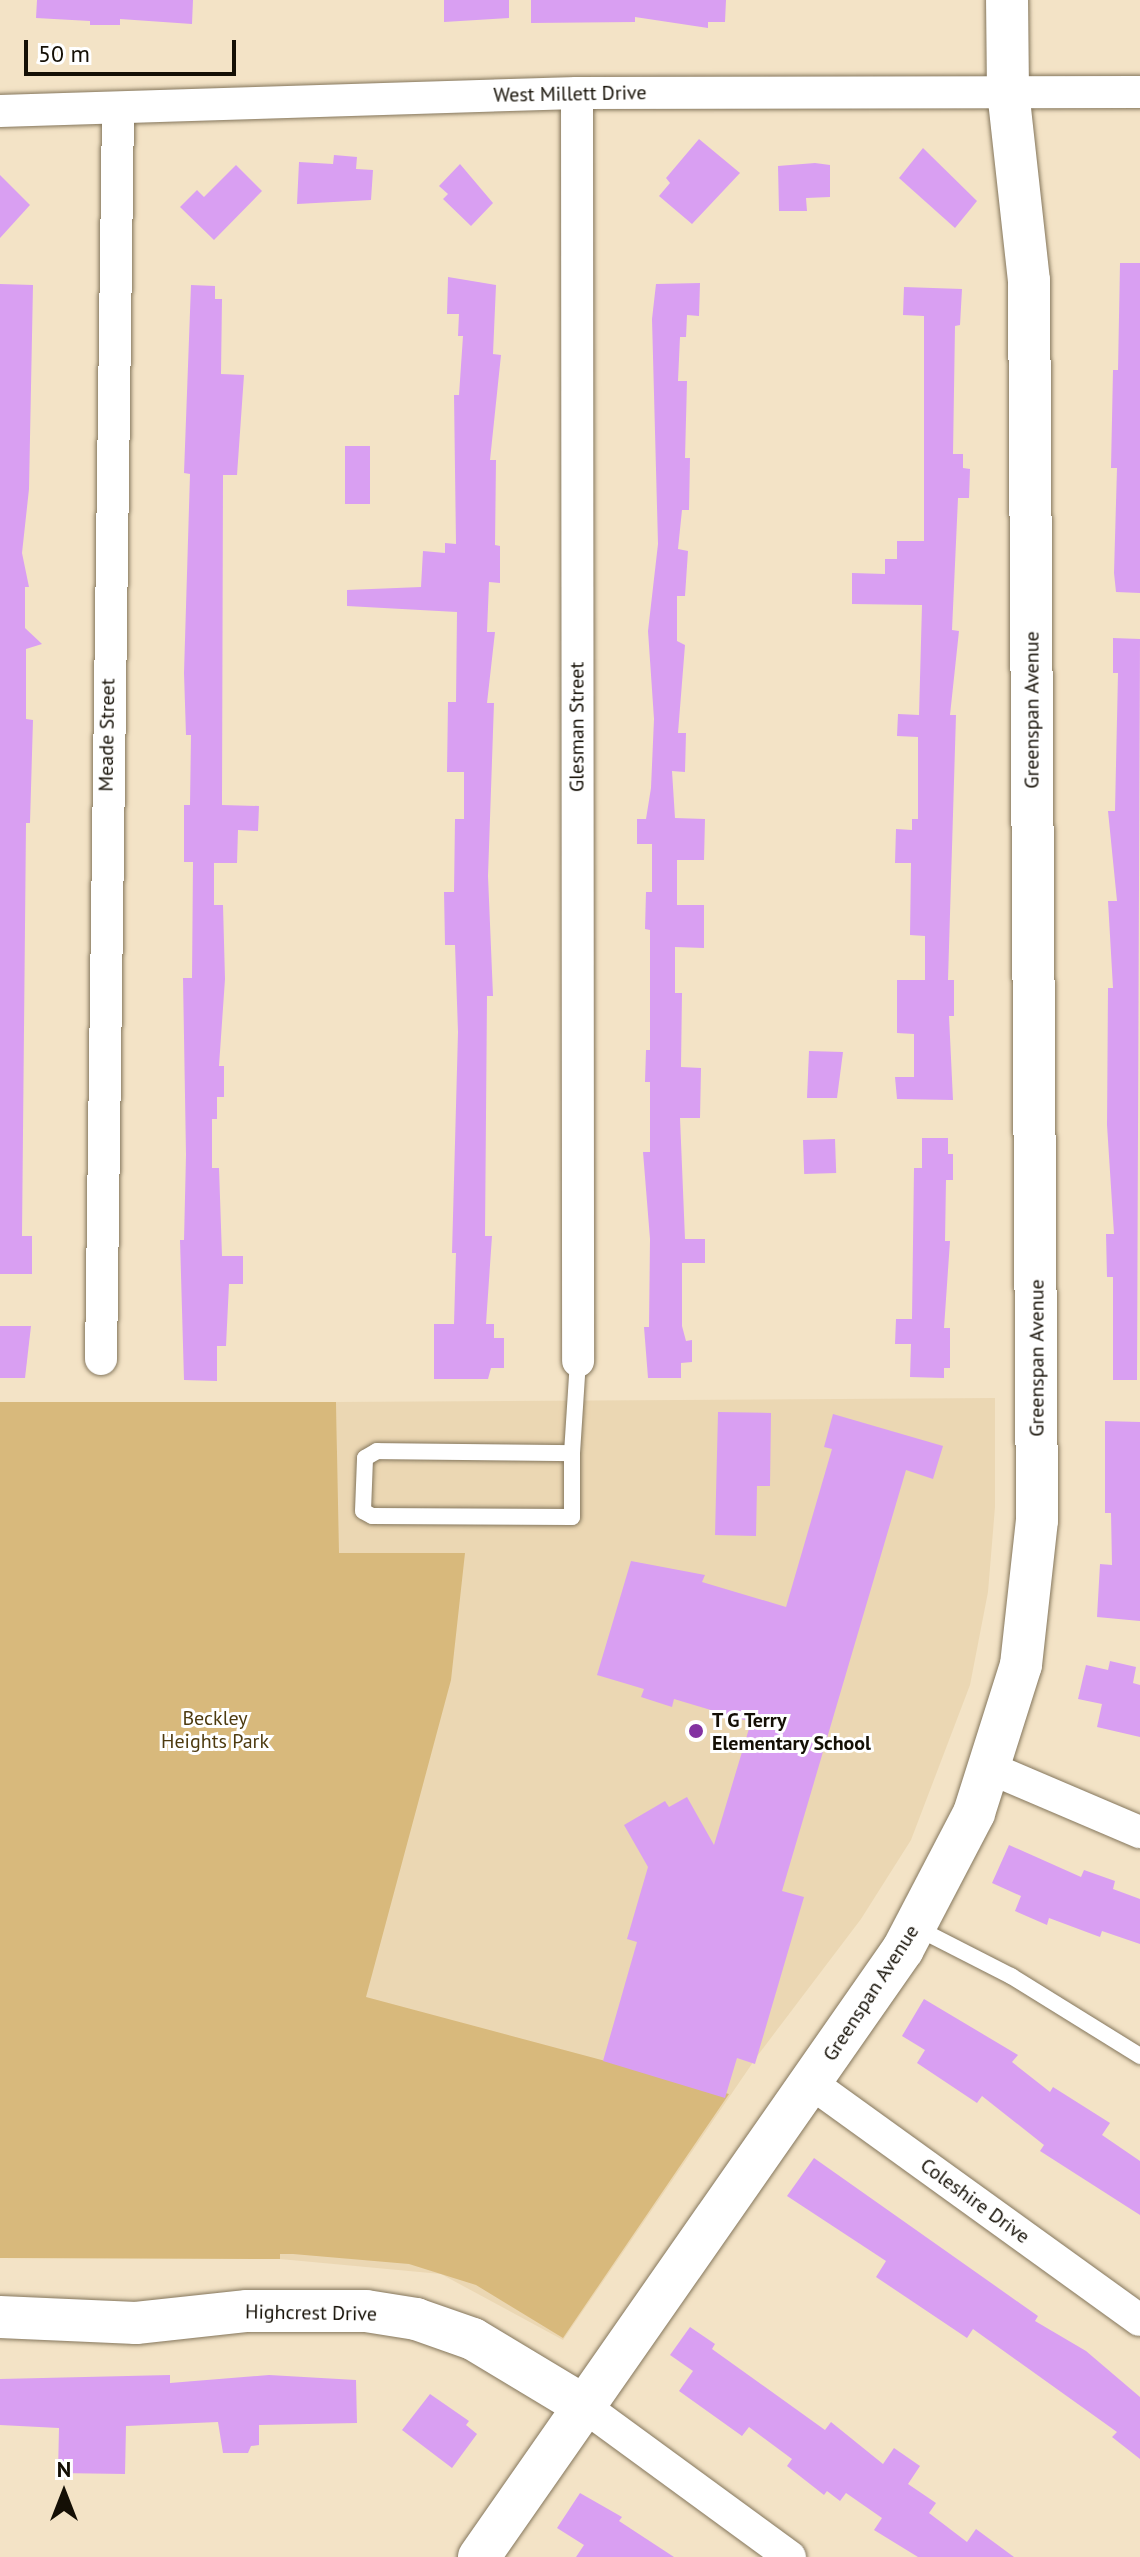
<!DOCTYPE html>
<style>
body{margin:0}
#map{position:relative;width:1140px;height:2557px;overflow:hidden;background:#f3e3c6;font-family:"PT Sans",sans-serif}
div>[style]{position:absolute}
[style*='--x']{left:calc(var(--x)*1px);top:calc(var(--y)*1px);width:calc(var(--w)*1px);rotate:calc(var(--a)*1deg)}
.built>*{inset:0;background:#ebd7b3}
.green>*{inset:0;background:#d8b97c}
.building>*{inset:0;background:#d99ff2;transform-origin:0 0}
.roads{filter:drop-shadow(0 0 2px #84765c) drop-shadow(0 0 2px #84765c)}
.service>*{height:16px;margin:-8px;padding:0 8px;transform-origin:8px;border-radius:8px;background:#fff}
.minor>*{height:32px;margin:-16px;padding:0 16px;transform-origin:16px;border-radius:16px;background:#fff}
.tertiary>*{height:42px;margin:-21px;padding:0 21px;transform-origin:21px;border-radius:21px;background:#fff}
.dots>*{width:22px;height:22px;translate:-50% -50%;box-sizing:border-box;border:4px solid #fff;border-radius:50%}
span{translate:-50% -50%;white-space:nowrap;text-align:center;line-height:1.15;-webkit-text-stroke:6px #fff;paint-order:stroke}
.street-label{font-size:20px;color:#140f05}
.park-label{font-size:20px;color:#4d3a0f}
.poi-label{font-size:20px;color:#140f05;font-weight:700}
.left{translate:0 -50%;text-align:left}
.north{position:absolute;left:24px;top:2453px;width:80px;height:80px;-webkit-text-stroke:6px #fff;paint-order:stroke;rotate:0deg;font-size:22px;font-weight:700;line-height:32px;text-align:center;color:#140f05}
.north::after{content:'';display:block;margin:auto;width:28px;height:36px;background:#140f05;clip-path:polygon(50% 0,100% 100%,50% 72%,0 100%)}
.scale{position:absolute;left:24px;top:40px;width:212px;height:36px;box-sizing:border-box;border:4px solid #140f05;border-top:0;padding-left:10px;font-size:24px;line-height:28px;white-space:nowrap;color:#140f05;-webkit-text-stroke:6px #fff;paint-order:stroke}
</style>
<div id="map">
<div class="built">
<i style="clip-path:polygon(995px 1398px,995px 1507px,988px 1592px,970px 1685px,911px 1840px,861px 1919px,758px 2055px,563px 2340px,441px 2274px,280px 2259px,280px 1469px,337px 1468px,336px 1402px)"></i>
</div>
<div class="green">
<i style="clip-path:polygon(0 1402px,336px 1402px,339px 1553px,465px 1553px,451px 1680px,366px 1997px,729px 2094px,563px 2338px,476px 2285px,409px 2264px,293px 2254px,280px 2254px,280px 2259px,0 2258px)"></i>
</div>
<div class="building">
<i style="clip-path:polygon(37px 0,193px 0,192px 24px,120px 19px,120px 25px,90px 25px,90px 21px,36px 18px)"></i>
<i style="clip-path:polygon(444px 0,509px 0,509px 18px,444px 22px)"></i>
<i style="clip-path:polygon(531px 0,726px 0,725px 22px,708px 22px,708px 28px,635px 17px,635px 22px,531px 23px)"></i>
<i style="clip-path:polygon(699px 139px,740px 173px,692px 224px,659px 196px,670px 183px,666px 178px)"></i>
<i style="clip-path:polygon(923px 148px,977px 201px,955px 228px,899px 178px)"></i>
<i style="clip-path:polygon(334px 155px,357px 157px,356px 169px,373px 170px,371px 200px,297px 204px,299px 162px,333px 164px)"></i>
<i style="clip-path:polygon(815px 163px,830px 165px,830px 197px,806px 198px,807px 211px,779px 211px,778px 166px)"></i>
<i style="clip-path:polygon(460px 164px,493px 203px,471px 226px,443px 199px,448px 194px,439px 186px)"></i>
<i style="clip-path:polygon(236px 165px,262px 191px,214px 240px,180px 207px,197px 190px,204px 197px)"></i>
<i style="clip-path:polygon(0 175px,30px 205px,0 238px)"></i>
<i style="clip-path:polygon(1120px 263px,1140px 263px,1140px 593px,1116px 592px,1114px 573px,1117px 468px,1111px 468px,1113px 370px,1118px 370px)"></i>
<i style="clip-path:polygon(448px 277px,496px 285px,493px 354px,501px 355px,490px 460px,496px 460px,495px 545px,500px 546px,500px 583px,489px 582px,487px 632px,495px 632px,487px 703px,494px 703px,488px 876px,493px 996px,487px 996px,485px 1236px,492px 1236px,486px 1324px,494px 1324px,494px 1338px,504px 1338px,504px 1368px,491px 1368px,488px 1379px,434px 1379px,434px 1324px,454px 1324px,456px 1253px,452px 1253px,458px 1032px,455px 945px,445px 945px,444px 892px,454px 892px,455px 819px,464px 819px,464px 772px,447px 772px,448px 702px,456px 702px,457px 612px,347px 606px,347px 590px,421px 587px,423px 551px,445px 553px,445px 543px,456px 544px,454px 395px,459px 395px,463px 336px,458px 336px,459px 314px,447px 314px)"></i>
<i style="clip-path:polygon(700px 283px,699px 316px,687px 315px,686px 337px,680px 337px,678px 381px,687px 381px,685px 458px,690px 458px,689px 510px,682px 510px,678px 549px,688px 551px,685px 596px,677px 596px,677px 641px,685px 645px,678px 733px,686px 733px,685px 772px,672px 771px,675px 818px,705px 819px,704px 860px,677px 860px,677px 905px,704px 905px,704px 948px,675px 947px,675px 993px,682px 993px,681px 1067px,701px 1068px,700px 1118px,680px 1118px,685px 1239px,705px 1239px,705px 1263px,682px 1263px,682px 1326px,686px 1341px,692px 1340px,692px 1362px,681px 1363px,681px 1378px,648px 1378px,644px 1327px,649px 1327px,650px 1239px,643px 1152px,650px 1152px,650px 1082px,645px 1082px,646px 1050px,650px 1050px,650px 930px,645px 929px,646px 892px,652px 892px,652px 844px,637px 844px,637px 819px,646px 819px,651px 788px,654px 719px,648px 631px,658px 544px,652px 319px,656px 284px)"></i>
<i style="clip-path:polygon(0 284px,33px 285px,29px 489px,22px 553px,29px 587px,25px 587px,25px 628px,42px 644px,26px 649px,26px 719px,33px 720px,30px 823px,26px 823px,22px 1236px,32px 1236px,32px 1274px,0 1274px)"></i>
<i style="clip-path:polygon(191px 285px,215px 286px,215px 299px,222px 299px,221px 374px,244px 375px,237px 475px,223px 475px,222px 805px,259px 806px,258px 831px,238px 830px,237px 863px,214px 863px,214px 905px,223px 905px,225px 979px,219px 1066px,224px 1066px,224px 1097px,217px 1097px,217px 1119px,212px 1119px,212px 1168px,219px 1168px,222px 1256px,243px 1256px,243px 1284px,229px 1284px,226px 1346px,217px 1346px,217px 1381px,184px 1380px,180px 1240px,184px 1240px,186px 1155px,183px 978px,192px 978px,193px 862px,184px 862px,184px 805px,190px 805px,191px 735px,186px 735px,184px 673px,190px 474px,184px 473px)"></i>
<i style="clip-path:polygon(904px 287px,962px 289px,960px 325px,955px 326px,953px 454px,963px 454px,963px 468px,970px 469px,969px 498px,958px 498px,952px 630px,959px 631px,950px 715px,956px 715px,948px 980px,954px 980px,954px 1016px,949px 1016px,953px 1100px,897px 1099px,895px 1077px,914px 1077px,914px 1034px,897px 1033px,897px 980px,925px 980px,925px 936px,910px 935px,911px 863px,895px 863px,896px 829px,912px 830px,912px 819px,918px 819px,918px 737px,897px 736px,898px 714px,919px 715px,922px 605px,852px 604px,852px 573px,885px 574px,885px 559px,897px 559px,897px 541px,924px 541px,924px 316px,903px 315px)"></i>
<i style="left:345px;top:446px;width:25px;height:58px"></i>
<i style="clip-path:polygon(1113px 638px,1140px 639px,1137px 1380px,1113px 1380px,1113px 1277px,1107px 1277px,1106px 1234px,1114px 1234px,1107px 1125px,1108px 988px,1113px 988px,1108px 901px,1117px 901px,1108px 811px,1115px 811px,1118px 673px,1113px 673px)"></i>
<i style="clip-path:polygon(809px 1051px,843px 1052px,837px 1098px,807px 1098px)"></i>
<i style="clip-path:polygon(922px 1138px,948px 1138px,948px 1154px,953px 1154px,953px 1180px,946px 1180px,945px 1241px,950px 1241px,944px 1328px,950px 1328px,950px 1368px,944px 1368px,944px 1378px,910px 1377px,911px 1344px,895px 1344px,896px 1319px,912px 1319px,914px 1168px,922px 1168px)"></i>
<i style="left:835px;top:1139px;width:34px;height:32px;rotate:88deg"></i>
<i style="clip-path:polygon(0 1326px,31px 1326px,25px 1378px,0 1378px)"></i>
<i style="clip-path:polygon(718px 1412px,771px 1413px,770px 1486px,757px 1486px,756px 1536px,715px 1535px)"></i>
<i style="clip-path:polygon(833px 1414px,943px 1446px,933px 1479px,906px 1470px,782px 1891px,804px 1897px,755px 2064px,737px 2058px,725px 2098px,603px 2061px,637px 1942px,627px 1939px,648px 1867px,624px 1825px,665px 1801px,669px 1807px,687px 1797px,714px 1845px,751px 1722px,674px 1699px,672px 1707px,641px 1697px,644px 1689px,597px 1675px,631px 1561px,705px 1575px,702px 1582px,786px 1607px,832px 1449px,824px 1447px)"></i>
<i style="clip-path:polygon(1105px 1421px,1140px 1422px,1140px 1621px,1097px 1617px,1100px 1564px,1112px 1565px,1111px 1513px,1105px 1513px)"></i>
<i style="clip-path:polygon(1110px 1661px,1136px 1667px,1133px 1683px,1140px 1685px,1140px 1737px,1097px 1727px,1102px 1704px,1078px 1699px,1086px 1665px,1108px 1670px)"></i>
<i style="clip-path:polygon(1009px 1845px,1081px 1877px,1084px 1870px,1115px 1881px,1113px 1889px,1140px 1899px,1140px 1944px,1102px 1931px,1100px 1937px,1049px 1918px,1047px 1925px,1015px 1911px,1021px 1896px,992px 1883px)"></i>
<i style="clip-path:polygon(924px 1999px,1018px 2055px,1012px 2062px,1050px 2092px,1053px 2087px,1110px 2123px,1102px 2135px,1140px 2161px,1140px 2215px,1040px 2151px,1044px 2145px,982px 2096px,977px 2103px,917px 2063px,925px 2050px,902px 2036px)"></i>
<i style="clip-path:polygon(814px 2158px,1038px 2316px,1035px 2321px,1086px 2351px,1140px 2397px,1140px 2459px,1112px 2437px,1117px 2432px,973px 2329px,967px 2338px,876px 2277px,886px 2261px,787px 2196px)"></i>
<i style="clip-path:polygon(690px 2327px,715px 2344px,712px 2349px,825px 2430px,831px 2422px,883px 2464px,894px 2448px,920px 2466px,908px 2484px,936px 2503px,929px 2513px,967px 2542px,976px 2529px,1014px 2557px,918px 2557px,874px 2530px,882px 2518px,846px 2493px,840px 2501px,827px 2491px,824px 2495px,787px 2466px,792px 2459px,749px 2427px,742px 2436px,679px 2391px,693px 2371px,670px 2355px)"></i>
<i style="clip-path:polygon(170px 2375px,170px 2383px,269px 2375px,356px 2380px,357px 2423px,259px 2425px,259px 2445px,251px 2446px,248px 2453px,223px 2453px,218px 2422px,126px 2426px,125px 2474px,58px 2473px,59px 2428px,0 2425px,0 2379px)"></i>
<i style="clip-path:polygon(430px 2394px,469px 2421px,466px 2425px,477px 2434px,452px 2468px,402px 2430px)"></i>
<i style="clip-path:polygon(580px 2493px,622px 2517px,619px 2521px,674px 2557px,576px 2557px,584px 2545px,557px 2528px)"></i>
</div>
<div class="roads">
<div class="service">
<i style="--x:572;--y:1453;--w:64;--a:90"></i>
<i style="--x:572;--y:1517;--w:200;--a:-179.7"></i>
<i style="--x:372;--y:1516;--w:10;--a:-151"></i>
<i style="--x:363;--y:1511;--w:53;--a:-87.8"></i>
<i style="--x:365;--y:1458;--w:14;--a:-30"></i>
<i style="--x:377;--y:1451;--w:195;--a:0.6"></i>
<i style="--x:572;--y:1453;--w:92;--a:-86.3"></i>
<i style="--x:917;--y:1928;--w:106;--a:27.1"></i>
<i style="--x:1011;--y:1976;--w:152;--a:31.8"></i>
</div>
<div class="minor">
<i style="--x:577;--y:93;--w:1268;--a:89.95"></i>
<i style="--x:0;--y:111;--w:577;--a:-1.79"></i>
<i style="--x:577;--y:93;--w:563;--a:-0.1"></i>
<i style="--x:101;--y:1359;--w:1248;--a:-89.22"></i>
<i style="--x:992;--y:1769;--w:161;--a:23.1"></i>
<i style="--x:811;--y:2083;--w:405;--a:35.8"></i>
<i style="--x:581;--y:2404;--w:259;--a:36.2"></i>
</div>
<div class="tertiary">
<i style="--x:0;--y:2317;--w:136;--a:2.5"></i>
<i style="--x:136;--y:2323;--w:112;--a:-6.2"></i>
<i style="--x:247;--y:2311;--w:119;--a:0"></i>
<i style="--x:366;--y:2311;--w:51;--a:9.1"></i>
<i style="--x:416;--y:2319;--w:60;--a:19.3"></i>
<i style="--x:473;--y:2339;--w:126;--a:31"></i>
<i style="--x:479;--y:2557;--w:741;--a:-55.11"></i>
<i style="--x:903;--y:1949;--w:153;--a:-62.4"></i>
<i style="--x:974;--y:1813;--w:155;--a:-72.4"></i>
<i style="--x:1021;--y:1665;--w:146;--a:-83.7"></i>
<i style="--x:1037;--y:1520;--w:1239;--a:-90.37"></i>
<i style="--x:1029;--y:281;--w:190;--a:-96.3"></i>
<i style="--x:1008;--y:92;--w:92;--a:-90.6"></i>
</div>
</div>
<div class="dots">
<i style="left:696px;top:1731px;background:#8332a1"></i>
</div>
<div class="street-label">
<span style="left:570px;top:94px;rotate:-1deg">West Millett Drive</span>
<span style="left:1032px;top:710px;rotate:-90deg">Greenspan Avenue</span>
<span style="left:577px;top:727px;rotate:-90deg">Glesman Street</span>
<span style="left:107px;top:735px;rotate:-89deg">Meade Street</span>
<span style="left:1037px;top:1358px;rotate:-90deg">Greenspan Avenue</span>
<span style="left:871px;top:1993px;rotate:-57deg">Greenspan Avenue</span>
<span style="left:975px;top:2201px;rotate:36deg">Coleshire Drive</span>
<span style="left:311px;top:2313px;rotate:1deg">Highcrest Drive</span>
</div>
<div class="park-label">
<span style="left:215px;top:1730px">Beckley<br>Heights Park</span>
</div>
<div class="poi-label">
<span class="left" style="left:712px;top:1732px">T G Terry<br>Elementary School</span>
</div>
<div class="north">N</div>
<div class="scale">50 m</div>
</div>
